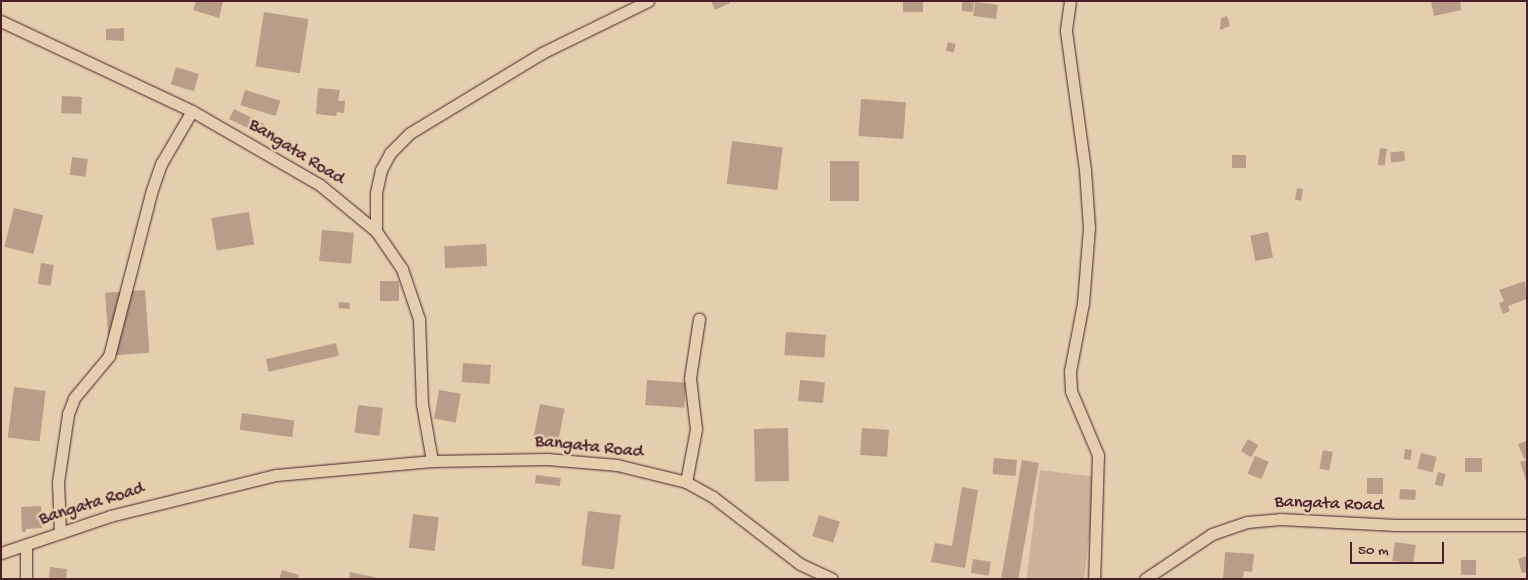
<!DOCTYPE html>
<style>
body{margin:0}
#map{position:relative;width:1528px;height:580px;overflow:hidden;background:#e4cead;font-family:"Gochi Hand",sans-serif}
div>[style]{position:absolute}
[style*='--x']{left:calc(var(--x)*1px);top:calc(var(--y)*1px);width:calc(var(--w)*1px);rotate:calc(var(--a)*1deg)}
.green>*{inset:0;background:#cbb298;transform-origin:0 0}
.building>*{inset:0;background:#b99d89;transform-origin:0 0}
.roads{filter:drop-shadow(0 0 1px #4a1f2b) drop-shadow(0 0 1px #4a1f2b)}
.street>*{height:11px;margin:-5.5px;padding:0 5.5px;transform-origin:5.5px;border-radius:5.5px;background:#e4cead}
span{translate:-50% -50%;white-space:nowrap;text-align:center;line-height:1.15;-webkit-text-stroke:5px #e4cead;paint-order:stroke}
.street-label{font-size:18px;color:#4a1f2b}
.frame{position:absolute;inset:0;border:2px solid #4a1f2b;pointer-events:none}
.scale{position:absolute;left:1350px;top:542px;width:94px;height:22px;box-sizing:border-box;border:2px solid #4a1f2b;border-top:0;padding-left:6px;font-size:15px;line-height:18px;white-space:nowrap;color:#4a1f2b;-webkit-text-stroke:4px #e4cead;paint-order:stroke}
</style>
<div id="map">
<div class="green">
<i style="left:1040px;top:470px;width:57px;height:110px;rotate:7deg"></i>
</div>
<div class="building">
<i style="clip-path:polygon(196px 1px,223px 2px,219px 18px,193px 10px)"></i>
<i style="clip-path:polygon(711px 1px,730px 1px,730px 3px,715px 10px)"></i>
<i style="left:903px;top:1px;width:20px;height:11px"></i>
<i style="clip-path:polygon(962px 1px,974px 1px,973px 12px,962px 11px)"></i>
<i style="clip-path:polygon(1431px 1px,1460px 1px,1461px 10px,1434px 16px)"></i>
<i style="left:975px;top:2px;width:23px;height:14px;rotate:7deg"></i>
<i style="left:264px;top:12px;width:45px;height:55px;rotate:9deg"></i>
<i style="clip-path:polygon(1227px 16px,1230px 26px,1220px 30px,1221px 18px)"></i>
<i style="clip-path:polygon(124px 28px,124px 41px,106px 40px,106px 29px)"></i>
<i style="left:948px;top:42px;width:8px;height:9px;rotate:14deg"></i>
<i style="left:176px;top:67px;width:24px;height:18px;rotate:17deg"></i>
<i style="clip-path:polygon(318px 88px,340px 90px,338px 101px,345px 101px,344px 113px,337px 112px,336px 116px,316px 114px)"></i>
<i style="left:245px;top:90px;width:37px;height:16px;rotate:17deg"></i>
<i style="left:62px;top:96px;width:20px;height:17px;rotate:3deg"></i>
<i style="left:861px;top:99px;width:45px;height:37px;rotate:4deg"></i>
<i style="left:234px;top:109px;width:34px;height:11px;rotate:26deg"></i>
<i style="left:732px;top:141px;width:51px;height:43px;rotate:7deg"></i>
<i style="left:1380px;top:148px;width:7px;height:17px;rotate:8deg"></i>
<i style="left:1404px;top:151px;width:10px;height:14px;rotate:84deg"></i>
<i style="left:1232px;top:155px;width:14px;height:13px"></i>
<i style="left:72px;top:157px;width:16px;height:18px;rotate:7deg"></i>
<i style="left:859px;top:161px;width:40px;height:29px;rotate:90deg"></i>
<i style="left:1297px;top:188px;width:6px;height:12px;rotate:9deg"></i>
<i style="left:14px;top:208px;width:30px;height:40px;rotate:14deg"></i>
<i style="left:249px;top:212px;width:33px;height:38px;rotate:81deg"></i>
<i style="left:322px;top:230px;width:32px;height:31px;rotate:5deg"></i>
<i style="left:1268px;top:232px;width:26px;height:18px;rotate:79deg"></i>
<i style="left:486px;top:244px;width:22px;height:42px;rotate:87deg"></i>
<i style="left:41px;top:263px;width:13px;height:21px;rotate:9deg"></i>
<i style="left:380px;top:281px;width:19px;height:20px"></i>
<i style="clip-path:polygon(1525px 281px,1527px 299px,1508px 306px,1510px 311px,1503px 314px,1499px 303px,1504px 301px,1499px 290px)"></i>
<i style="left:145px;top:290px;width:63px;height:40px;rotate:86deg"></i>
<i style="left:339px;top:302px;width:11px;height:6px;rotate:5deg"></i>
<i style="left:786px;top:332px;width:40px;height:23px;rotate:4deg"></i>
<i style="left:336px;top:343px;width:13px;height:72px;rotate:77deg"></i>
<i style="left:463px;top:363px;width:28px;height:19px;rotate:4deg"></i>
<i style="left:647px;top:380px;width:39px;height:25px;rotate:4deg"></i>
<i style="left:800px;top:380px;width:25px;height:21px;rotate:5deg"></i>
<i style="left:14px;top:387px;width:32px;height:51px;rotate:7deg"></i>
<i style="left:439px;top:390px;width:22px;height:29px;rotate:10deg"></i>
<i style="left:540px;top:404px;width:25px;height:35px;rotate:11deg"></i>
<i style="left:358px;top:405px;width:25px;height:28px;rotate:7deg"></i>
<i style="left:242px;top:413px;width:53px;height:17px;rotate:8deg"></i>
<i style="left:788px;top:428px;width:53px;height:34px;rotate:89deg"></i>
<i style="left:862px;top:428px;width:27px;height:27px;rotate:4deg"></i>
<i style="left:1248px;top:439px;width:12px;height:14px;rotate:31deg"></i>
<i style="clip-path:polygon(1526px 441px,1527px 458px,1524px 459px,1518px 444px)"></i>
<i style="left:1405px;top:449px;width:7px;height:10px;rotate:8deg"></i>
<i style="left:1323px;top:450px;width:10px;height:19px;rotate:11deg"></i>
<i style="left:1421px;top:453px;width:16px;height:16px;rotate:14deg"></i>
<i style="left:1255px;top:456px;width:15px;height:19px;rotate:23deg"></i>
<i style="left:994px;top:458px;width:23px;height:16px;rotate:5deg"></i>
<i style="left:1465px;top:458px;width:17px;height:14px"></i>
<i style="left:1022px;top:460px;width:17px;height:121px;rotate:10deg"></i>
<i style="clip-path:polygon(1527px 460px,1527px 480px,1526px 480px,1520px 462px)"></i>
<i style="left:1438px;top:472px;width:8px;height:13px;rotate:14deg"></i>
<i style="left:536px;top:475px;width:25px;height:8px;rotate:7deg"></i>
<i style="left:1367px;top:478px;width:16px;height:16px"></i>
<i style="clip-path:polygon(962px 487px,978px 490px,965px 568px,931px 562px,935px 543px,952px 546px)"></i>
<i style="left:1400px;top:489px;width:16px;height:10px;rotate:4deg"></i>
<i style="clip-path:polygon(41px 506px,42px 528px,26px 529px,26px 532px,22px 532px,21px 507px)"></i>
<i style="left:588px;top:511px;width:33px;height:55px;rotate:7deg"></i>
<i style="left:413px;top:514px;width:26px;height:34px;rotate:7deg"></i>
<i style="left:819px;top:515px;width:22px;height:22px;rotate:18deg"></i>
<i style="left:1395px;top:542px;width:21px;height:19px;rotate:8deg"></i>
<i style="clip-path:polygon(1225px 552px,1254px 554px,1252px 572px,1244px 571px,1243px 579px,1223px 579px)"></i>
<i style="clip-path:polygon(1527px 556px,1527px 572px,1522px 573px,1518px 559px)"></i>
<i style="left:973px;top:559px;width:18px;height:14px;rotate:9deg"></i>
<i style="left:1461px;top:560px;width:15px;height:15px"></i>
<i style="clip-path:polygon(50px 567px,67px 569px,66px 579px,49px 579px)"></i>
<i style="clip-path:polygon(282px 570px,299px 575px,298px 579px,279px 579px)"></i>
<i style="clip-path:polygon(350px 572px,378px 578px,378px 579px,349px 579px)"></i>
</div>
<div class="roads">
<div class="street">
<i style="--x:1070;--y:1;--w:30;--a:98"></i>
<i style="--x:1066;--y:31;--w:140;--a:82.2"></i>
<i style="--x:1085;--y:170;--w:57;--a:86"></i>
<i style="--x:1089;--y:227;--w:76;--a:94.5"></i>
<i style="--x:1083;--y:303;--w:69;--a:100.8"></i>
<i style="--x:1070;--y:371;--w:20;--a:87"></i>
<i style="--x:1071;--y:391;--w:69;--a:67.1"></i>
<i style="--x:1098;--y:455;--w:124;--a:91.8"></i>
<i style="--x:1;--y:21;--w:211;--a:25.2"></i>
<i style="--x:192;--y:111;--w:148;--a:30"></i>
<i style="--x:320;--y:185;--w:72;--a:39.4"></i>
<i style="--x:376;--y:231;--w:46;--a:55.6"></i>
<i style="--x:402;--y:269;--w:53;--a:71.2"></i>
<i style="--x:419;--y:319;--w:85;--a:88"></i>
<i style="--x:422;--y:404;--w:58;--a:80"></i>
<i style="--x:376;--y:231;--w:38;--a:-90"></i>
<i style="--x:376;--y:193;--w:24;--a:-78"></i>
<i style="--x:381;--y:170;--w:19;--a:-62"></i>
<i style="--x:390;--y:153;--w:28;--a:-45"></i>
<i style="--x:410;--y:133;--w:154;--a:-31.2"></i>
<i style="--x:542;--y:53;--w:118;--a:-26.1"></i>
<i style="--x:686;--y:482;--w:54;--a:-79.3"></i>
<i style="--x:696;--y:429;--w:51;--a:-96.7"></i>
<i style="--x:690;--y:378;--w:60;--a:-81.3"></i>
<i style="--x:60;--y:533;--w:51;--a:-92.2"></i>
<i style="--x:58;--y:482;--w:69;--a:-81.6"></i>
<i style="--x:68;--y:414;--w:17;--a:-69"></i>
<i style="--x:74;--y:398;--w:55;--a:-50.2"></i>
<i style="--x:109;--y:356;--w:171;--a:-75.5"></i>
<i style="--x:152;--y:190;--w:28;--a:-71"></i>
<i style="--x:161;--y:164;--w:61;--a:-59.7"></i>
<i style="--x:1;--y:553;--w:115;--a:-18.7"></i>
<i style="--x:110;--y:516;--w:171;--a:-13.9"></i>
<i style="--x:276;--y:475;--w:157;--a:-5.1"></i>
<i style="--x:432;--y:461;--w:115;--a:-1"></i>
<i style="--x:547;--y:459;--w:70;--a:4.9"></i>
<i style="--x:617;--y:465;--w:71;--a:13.8"></i>
<i style="--x:686;--y:482;--w:31;--a:29"></i>
<i style="--x:713;--y:497;--w:110;--a:37.6"></i>
<i style="--x:800;--y:564;--w:35;--a:25"></i>
<i style="--x:26;--y:579;--w:34;--a:-90"></i>
<i style="--x:1145;--y:579;--w:81;--a:-33.9"></i>
<i style="--x:1212;--y:534;--w:37;--a:-19"></i>
<i style="--x:1247;--y:522;--w:33;--a:-5"></i>
<i style="--x:1280;--y:519;--w:116;--a:3"></i>
<i style="--x:1396;--y:525;--w:131;--a:0"></i>
</div>
</div>
<div class="street-label">
<span style="left:296px;top:153px;rotate:32deg">Bangata Road</span>
<span style="left:589px;top:448px;rotate:6deg">Bangata Road</span>
<span style="left:92px;top:505px;rotate:-17deg">Bangata Road</span>
<span style="left:1329px;top:505px;rotate:2deg">Bangata Road</span>
</div>
<div class="frame"></div>
<div class="scale">50 m</div>
</div>
